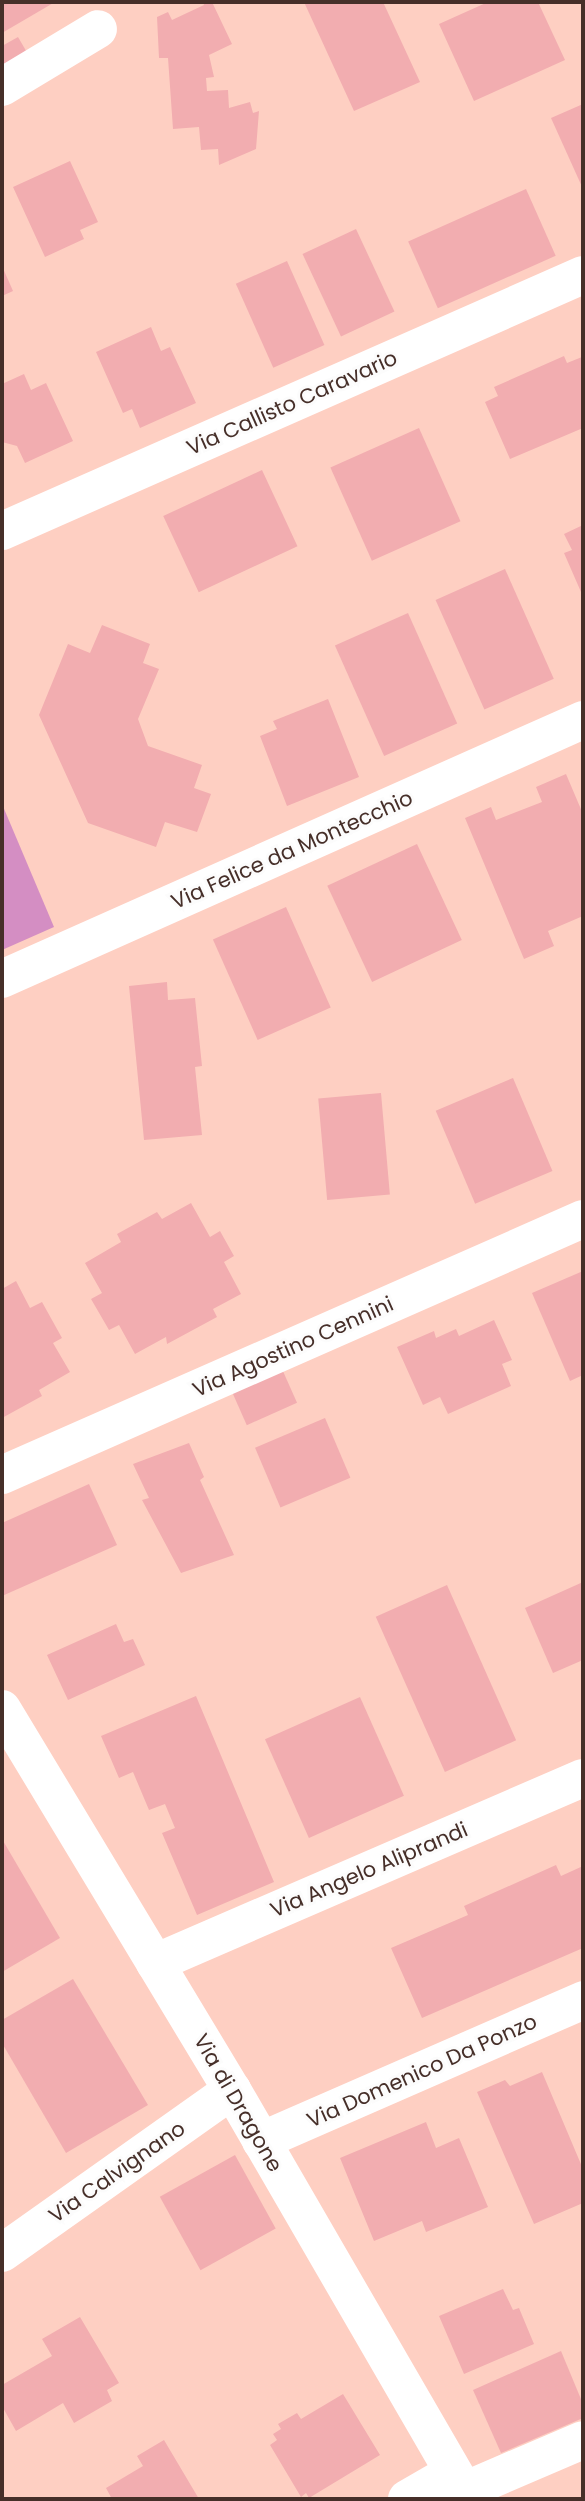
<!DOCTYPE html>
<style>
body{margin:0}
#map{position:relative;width:585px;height:2501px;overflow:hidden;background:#fecfc2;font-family:Poppins,sans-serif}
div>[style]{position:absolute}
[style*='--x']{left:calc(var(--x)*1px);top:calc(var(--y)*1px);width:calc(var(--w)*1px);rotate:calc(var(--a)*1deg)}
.green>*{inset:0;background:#d48ec3}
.building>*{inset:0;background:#f2adb0;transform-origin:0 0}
.minor>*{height:38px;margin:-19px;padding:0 19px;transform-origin:19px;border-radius:19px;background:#fff}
span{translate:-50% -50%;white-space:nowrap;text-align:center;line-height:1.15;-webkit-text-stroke:6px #fcfcfc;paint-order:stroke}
.street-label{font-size:21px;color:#462f29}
.frame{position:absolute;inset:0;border:4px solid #462f29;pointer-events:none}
</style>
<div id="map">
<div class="green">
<i style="clip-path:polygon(2px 804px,54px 927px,2px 950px)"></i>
</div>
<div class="building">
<i style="clip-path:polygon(2px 2px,55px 2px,2px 33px)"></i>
<i style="clip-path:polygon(203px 2px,212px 2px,232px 44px,209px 55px,214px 77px,206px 78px,207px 91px,228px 90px,229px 108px,250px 102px,253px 113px,259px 111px,256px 149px,219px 165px,218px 149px,201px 150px,199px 127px,173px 129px,168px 58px,159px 58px,157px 17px,168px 12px,172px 20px,204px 5px)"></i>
<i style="clip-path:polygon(304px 2px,383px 2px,420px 82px,354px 111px)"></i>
<i style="clip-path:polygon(488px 2px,538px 2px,565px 60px,474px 101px,439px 24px)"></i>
<i style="clip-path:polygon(18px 37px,32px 61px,2px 77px,2px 46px)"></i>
<i style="clip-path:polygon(583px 104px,583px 189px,551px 118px)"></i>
<i style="clip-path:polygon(70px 161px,98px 222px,80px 230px,84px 239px,45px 257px,13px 187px)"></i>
<i style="left:526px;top:189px;width:73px;height:129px;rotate:66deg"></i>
<i style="left:356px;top:229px;width:91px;height:59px;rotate:65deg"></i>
<i style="left:287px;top:261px;width:92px;height:56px;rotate:66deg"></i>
<i style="clip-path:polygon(2px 266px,13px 291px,2px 296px)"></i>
<i style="clip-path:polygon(151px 327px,161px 351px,170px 347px,196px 403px,140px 428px,132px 409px,123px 413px,96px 352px)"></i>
<i style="clip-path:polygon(564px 356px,567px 363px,582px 357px,583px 360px,583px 428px,510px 459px,485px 402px,498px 396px,494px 387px)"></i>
<i style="clip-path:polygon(24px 374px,31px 390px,46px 383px,73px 441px,25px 463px,17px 446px,2px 442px,2px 384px)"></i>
<i style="left:419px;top:428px;width:102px;height:97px;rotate:66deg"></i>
<i style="left:262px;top:470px;width:84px;height:109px;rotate:65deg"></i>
<i style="clip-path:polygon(583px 525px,583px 591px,581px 592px,564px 553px,572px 550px,564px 534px)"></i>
<i style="left:505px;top:569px;width:120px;height:76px;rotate:66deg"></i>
<i style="left:408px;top:613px;width:121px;height:80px;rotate:66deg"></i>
<i style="clip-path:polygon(102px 625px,150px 644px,143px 663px,159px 669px,138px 719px,148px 746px,202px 765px,194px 788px,211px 794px,197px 832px,165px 822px,156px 847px,88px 823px,39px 715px,68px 644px,90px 653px)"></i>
<i style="clip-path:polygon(328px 699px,359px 777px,287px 806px,260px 736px,277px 729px,273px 721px)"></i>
<i style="clip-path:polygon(566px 774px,583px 814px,583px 916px,548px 931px,554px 946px,524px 959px,465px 818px,491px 807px,496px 820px,542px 802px,536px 787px)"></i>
<i style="left:417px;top:844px;width:106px;height:99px;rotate:65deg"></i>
<i style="left:286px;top:907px;width:110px;height:80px;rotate:66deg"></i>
<i style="clip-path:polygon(167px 982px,168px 1000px,195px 998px,202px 1066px,195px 1067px,202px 1135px,144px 1140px,129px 986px)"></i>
<i style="left:513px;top:1078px;width:101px;height:84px;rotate:67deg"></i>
<i style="left:381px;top:1093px;width:102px;height:63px;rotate:85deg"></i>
<i style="clip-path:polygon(191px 1203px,210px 1237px,220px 1231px,234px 1256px,224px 1262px,241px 1294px,213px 1309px,217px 1317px,167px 1344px,166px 1337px,135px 1354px,119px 1325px,109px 1330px,91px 1299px,102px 1293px,85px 1263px,121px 1242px,117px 1234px,157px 1212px,162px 1219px)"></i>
<i style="clip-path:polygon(583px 1271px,583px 1375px,570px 1381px,532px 1293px)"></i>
<i style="clip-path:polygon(16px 1281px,30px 1308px,42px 1302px,62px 1338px,53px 1343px,70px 1372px,39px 1390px,42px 1396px,2px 1418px,2px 1289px)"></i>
<i style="clip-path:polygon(494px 1320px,512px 1360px,502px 1364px,511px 1386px,448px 1414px,440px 1397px,423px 1405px,397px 1347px,434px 1331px,436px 1338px,456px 1329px,459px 1336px)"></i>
<i style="left:282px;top:1369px;width:37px;height:55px;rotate:66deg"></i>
<i style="left:325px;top:1418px;width:65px;height:76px;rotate:67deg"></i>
<i style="clip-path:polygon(189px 1443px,204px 1477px,200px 1480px,234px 1555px,181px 1573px,142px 1500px,149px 1498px,133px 1464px)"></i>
<i style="clip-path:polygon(89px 1484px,117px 1545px,2px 1596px,2px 1523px)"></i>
<i style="clip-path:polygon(583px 1582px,583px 1660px,553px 1673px,525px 1608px)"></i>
<i style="left:447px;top:1585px;width:170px;height:78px;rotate:66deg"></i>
<i style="clip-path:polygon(116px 1624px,124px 1642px,133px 1639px,145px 1665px,68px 1700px,47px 1655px)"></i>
<i style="clip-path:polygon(196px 1696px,274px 1882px,197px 1915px,162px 1833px,175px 1828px,165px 1804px,149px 1810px,133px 1772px,119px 1778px,101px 1736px)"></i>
<i style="left:360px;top:1697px;width:108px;height:104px;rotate:66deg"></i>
<i style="clip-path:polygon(2px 1839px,60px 1938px,2px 1972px)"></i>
<i style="clip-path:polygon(556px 1865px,561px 1876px,583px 1866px,583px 1948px,422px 2018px,391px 1948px,468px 1915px,464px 1906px)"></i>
<i style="clip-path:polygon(73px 1979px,148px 2105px,66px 2153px,2px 2043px,2px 2020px)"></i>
<i style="clip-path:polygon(542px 2072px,583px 2169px,583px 2203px,534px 2224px,477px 2092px,505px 2080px,510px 2086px)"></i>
<i style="clip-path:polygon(426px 2122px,436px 2148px,459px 2138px,488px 2207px,426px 2232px,422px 2221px,374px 2241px,340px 2158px)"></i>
<i style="left:235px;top:2155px;width:84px;height:86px;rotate:61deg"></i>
<i style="clip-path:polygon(503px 2289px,513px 2310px,519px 2308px,534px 2344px,464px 2374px,439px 2316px)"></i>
<i style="clip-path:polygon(80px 2317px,119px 2383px,107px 2390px,112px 2401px,74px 2423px,63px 2403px,16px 2431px,2px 2406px,2px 2385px,52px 2356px,42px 2339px)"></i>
<i style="clip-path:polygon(561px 2351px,583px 2404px,583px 2418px,501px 2453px,473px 2390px)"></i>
<i style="clip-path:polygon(343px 2394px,380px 2455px,309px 2498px,306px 2493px,301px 2497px,270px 2445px,277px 2440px,273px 2434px,281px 2429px,278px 2424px,297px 2413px,301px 2419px)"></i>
<i style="clip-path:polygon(164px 2440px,199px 2499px,112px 2499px,106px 2488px,143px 2466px,137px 2456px)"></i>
</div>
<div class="minor">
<i style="--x:2;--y:87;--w:112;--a:-31.1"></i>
<i style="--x:2;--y:531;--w:635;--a:-23.78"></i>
<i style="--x:2;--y:979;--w:636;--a:-24.03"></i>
<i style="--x:2;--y:1475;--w:635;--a:-23.78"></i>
<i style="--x:2;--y:1709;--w:445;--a:58.9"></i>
<i style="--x:232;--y:2090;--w:473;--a:59.9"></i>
<i style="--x:155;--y:1963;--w:466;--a:-23.4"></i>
<i style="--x:261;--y:2141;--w:352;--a:-23.6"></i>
<i style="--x:2;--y:2253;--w:282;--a:-35.3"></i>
<i style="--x:464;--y:2491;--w:129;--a:-23.2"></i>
<i style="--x:407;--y:2499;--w:52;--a:-30"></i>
</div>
<div class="street-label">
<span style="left:292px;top:403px;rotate:-24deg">Via Callisto Caravario</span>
<span style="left:292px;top:850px;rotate:-24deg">Via Felice da Montecchio</span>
<span style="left:293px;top:1347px;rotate:-24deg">Via Agostino Cennini</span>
<span style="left:369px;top:1870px;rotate:-23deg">Via Angelo Aliprandi</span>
<span style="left:422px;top:2071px;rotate:-24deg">Via Domenico Da Ponzo</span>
<span style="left:238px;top:2103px;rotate:60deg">Via di Dragone</span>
<span style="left:117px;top:2172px;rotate:-35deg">Via Calvignano</span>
</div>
<div class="frame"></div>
</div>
